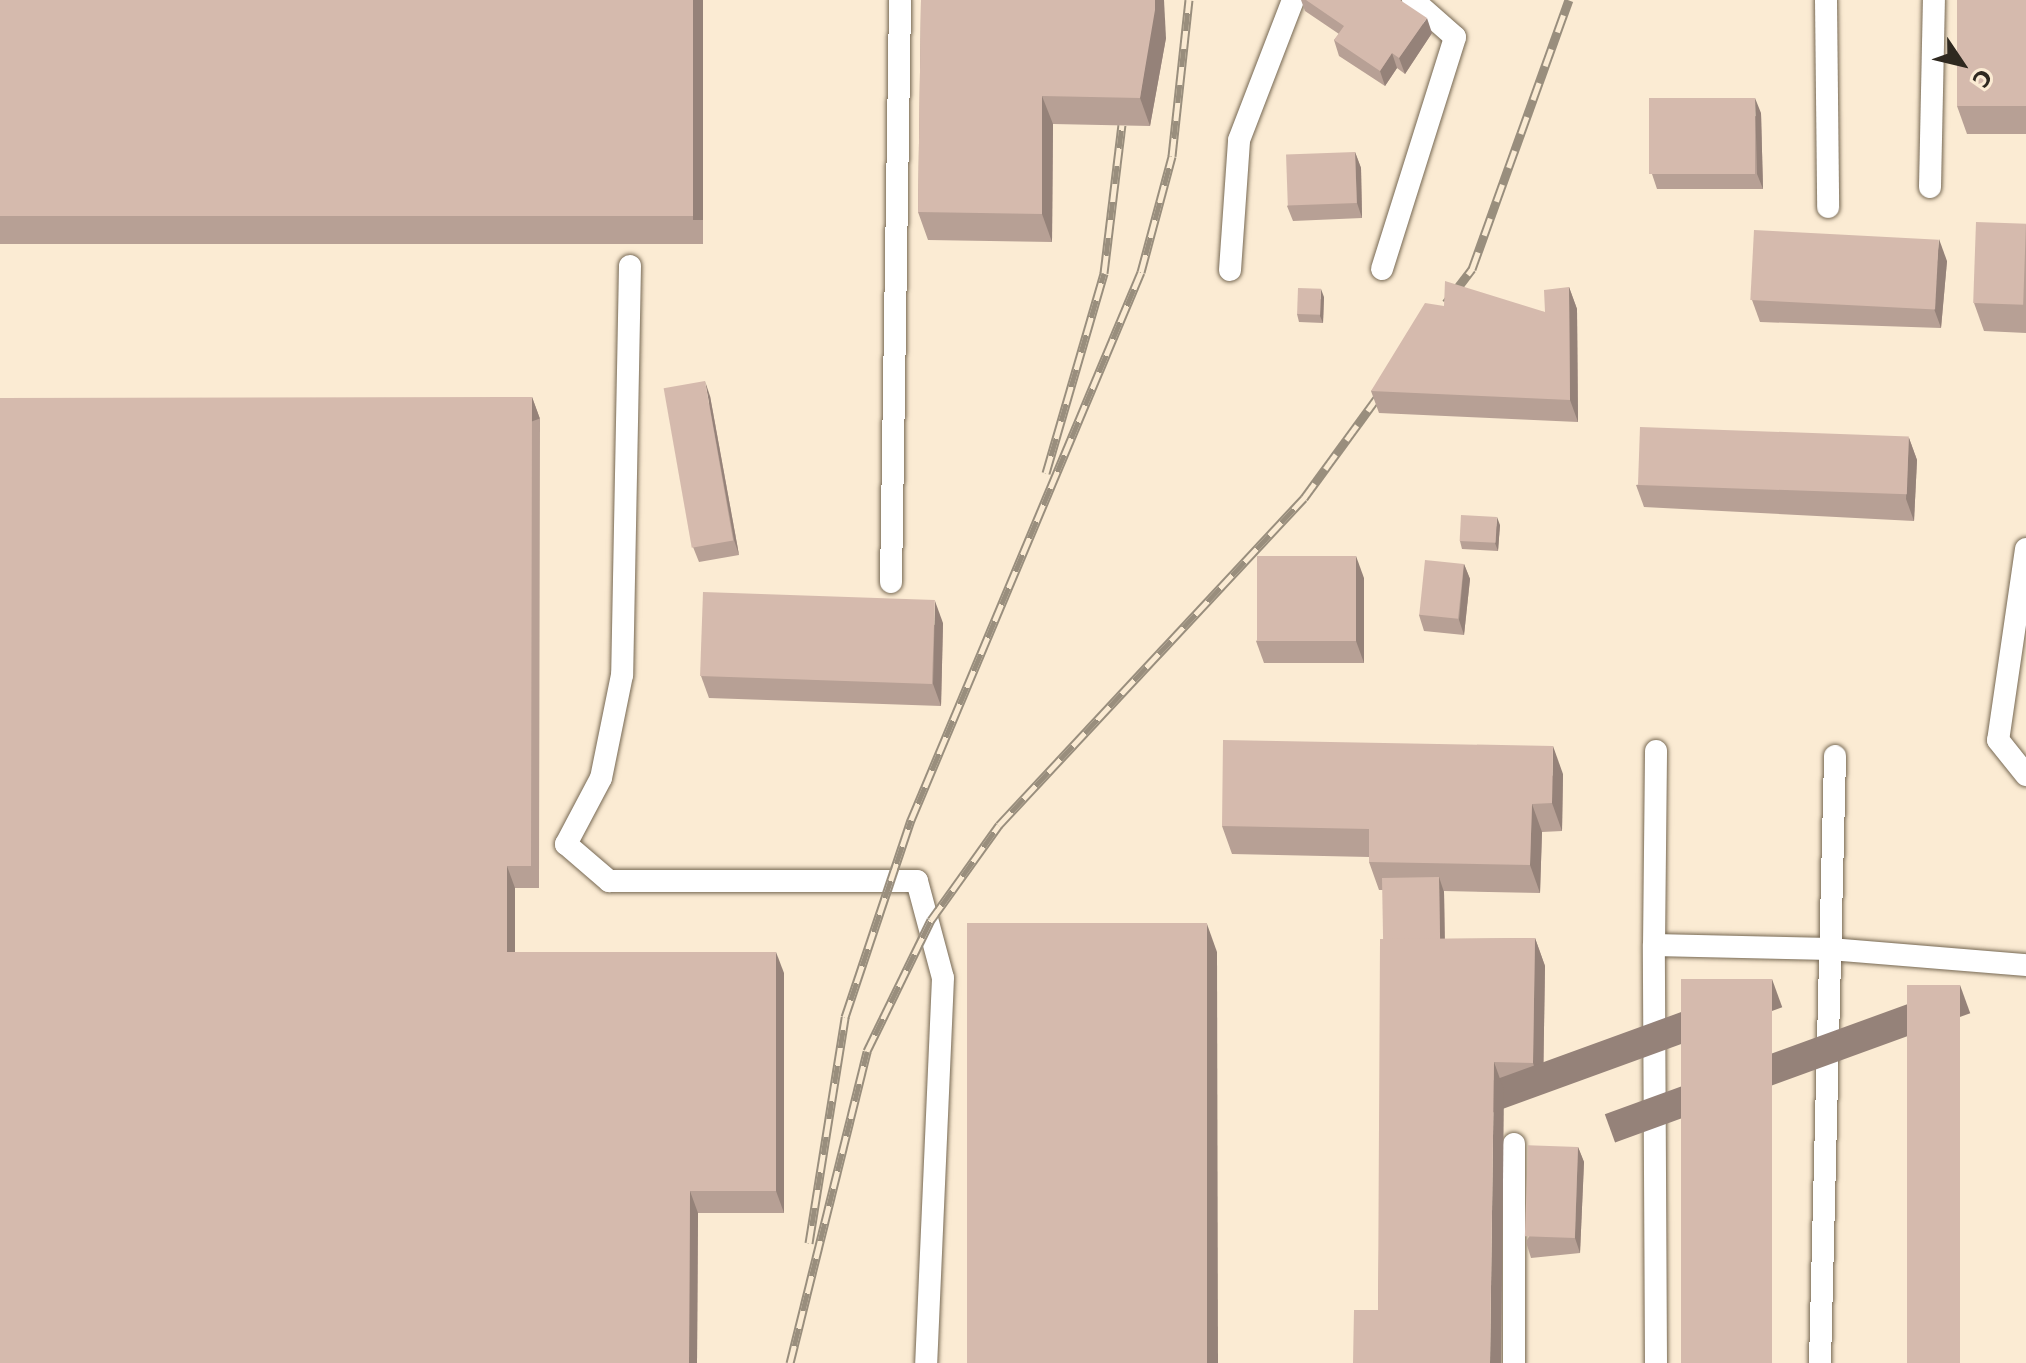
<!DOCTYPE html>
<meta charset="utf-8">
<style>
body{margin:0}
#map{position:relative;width:2026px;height:1363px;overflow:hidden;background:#fbebd3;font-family:"DejaVu Sans",sans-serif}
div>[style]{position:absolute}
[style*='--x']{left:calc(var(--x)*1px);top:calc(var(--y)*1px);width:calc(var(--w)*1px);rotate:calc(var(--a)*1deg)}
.roads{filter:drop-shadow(0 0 2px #766853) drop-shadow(0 0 2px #766853)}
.service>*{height:22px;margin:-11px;padding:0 11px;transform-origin:11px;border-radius:11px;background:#fff}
.rail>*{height:9px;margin-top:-4.5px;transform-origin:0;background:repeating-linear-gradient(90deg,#fbebd3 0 18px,#998e7d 0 36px);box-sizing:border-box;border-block:2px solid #998e7d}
.wall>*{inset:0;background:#b7a095;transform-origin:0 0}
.shaded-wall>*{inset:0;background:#958279;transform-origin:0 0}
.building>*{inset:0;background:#d5baad;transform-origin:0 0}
span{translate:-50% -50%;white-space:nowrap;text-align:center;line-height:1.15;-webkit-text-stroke:8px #fbebd3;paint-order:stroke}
.north{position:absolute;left:1922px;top:24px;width:80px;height:80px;-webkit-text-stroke:6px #fbebd3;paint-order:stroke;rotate:125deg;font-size:22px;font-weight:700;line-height:32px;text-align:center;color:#2f2920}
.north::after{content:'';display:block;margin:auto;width:28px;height:36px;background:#2f2920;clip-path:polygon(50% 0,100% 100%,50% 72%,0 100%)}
</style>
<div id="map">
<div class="roads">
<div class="service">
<i style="--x:1826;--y:0;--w:207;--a:89.4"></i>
<i style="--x:1930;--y:187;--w:187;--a:-88.8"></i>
<i style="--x:630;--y:266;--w:409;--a:91.1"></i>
<i style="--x:622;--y:675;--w:105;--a:101.5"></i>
<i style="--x:601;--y:778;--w:75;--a:117.9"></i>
<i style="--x:566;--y:844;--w:57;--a:40.7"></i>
<i style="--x:609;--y:881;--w:308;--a:0"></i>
<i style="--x:917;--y:881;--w:100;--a:75"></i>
<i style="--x:943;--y:978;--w:385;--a:92.5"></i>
<i style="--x:1382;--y:269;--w:243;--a:-72.5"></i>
<i style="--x:1455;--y:37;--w:56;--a:-138.6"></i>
<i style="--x:1230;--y:270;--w:130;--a:-86"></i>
<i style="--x:1239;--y:140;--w:150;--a:-68.9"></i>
<i style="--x:2026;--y:549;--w:193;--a:98.3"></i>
<i style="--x:1998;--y:740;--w:45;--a:51.3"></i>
<i style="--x:891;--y:582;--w:582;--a:-89.11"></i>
<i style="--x:1654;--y:945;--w:194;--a:-89.4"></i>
<i style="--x:1514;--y:1363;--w:219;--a:-90"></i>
<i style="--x:1656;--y:1363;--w:418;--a:-90.3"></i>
<i style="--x:1654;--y:945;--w:176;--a:1.3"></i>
<i style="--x:1830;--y:949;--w:197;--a:4.7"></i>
<i style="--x:1820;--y:1363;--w:607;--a:-88.58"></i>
</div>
</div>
<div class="rail">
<i style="--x:1446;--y:303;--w:43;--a:-52.6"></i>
<i style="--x:1472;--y:269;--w:286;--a:-70.2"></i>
<i style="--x:1046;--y:473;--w:208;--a:-73.8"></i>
<i style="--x:1104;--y:273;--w:149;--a:-83.1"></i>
<i style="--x:809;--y:1243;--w:229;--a:-80.9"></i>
<i style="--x:845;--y:1017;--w:208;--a:-71.5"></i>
<i style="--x:911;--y:820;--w:594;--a:-67.23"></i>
<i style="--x:1141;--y:272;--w:120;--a:-75"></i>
<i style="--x:1172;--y:156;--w:157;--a:-83.8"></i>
<i style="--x:790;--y:1363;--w:321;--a:-76.1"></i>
<i style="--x:867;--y:1051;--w:146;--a:-64"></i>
<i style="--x:931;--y:920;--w:117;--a:-54.4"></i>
<i style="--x:999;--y:825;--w:447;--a:-47"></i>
<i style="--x:1304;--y:498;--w:141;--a:-53.9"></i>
</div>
<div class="wall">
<i style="left:0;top:0;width:703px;height:244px"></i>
<i style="clip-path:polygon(921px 0,1166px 38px,1150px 126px,1053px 124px,1052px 242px,928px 240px,918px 212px)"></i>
<i style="clip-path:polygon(1301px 0,1400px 0,1432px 33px,1405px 74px,1397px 68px,1385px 86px,1339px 56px,1334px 40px,1339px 34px,1305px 11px)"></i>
<i style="clip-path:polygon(2026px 0,2026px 134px,1967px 134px,1957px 106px)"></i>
<i style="clip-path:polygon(1761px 113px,1763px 189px,1657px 189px,1652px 174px)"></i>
<i style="clip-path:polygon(1355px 152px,1361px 168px,1362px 218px,1293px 221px,1287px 206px)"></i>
<i style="clip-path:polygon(2026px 224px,2026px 333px,1984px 331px,1974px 303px)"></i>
<i style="clip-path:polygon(1947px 261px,1941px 328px,1760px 322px,1752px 300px)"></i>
<i style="clip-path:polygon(1569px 287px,1577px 309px,1578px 422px,1379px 413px,1371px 391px,1444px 306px,1545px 312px)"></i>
<i style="clip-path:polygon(1324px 297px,1323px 323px,1299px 322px,1297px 314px)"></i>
<i style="clip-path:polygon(710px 396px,739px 555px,699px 562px,693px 547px)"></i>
<i style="clip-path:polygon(532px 397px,540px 419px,539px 888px,515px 888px,515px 952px,784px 973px,784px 1213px,698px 1213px,697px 1363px,0 1363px)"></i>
<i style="clip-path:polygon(1909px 438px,1917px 460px,1914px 521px,1644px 507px,1636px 485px)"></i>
<i style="clip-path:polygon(1500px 525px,1498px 551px,1462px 549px,1460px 541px)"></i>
<i style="clip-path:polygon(1464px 564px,1470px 579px,1464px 635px,1424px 631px,1419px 615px)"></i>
<i style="clip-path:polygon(1364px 578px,1364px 663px,1264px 663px,1256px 641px)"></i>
<i style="clip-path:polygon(943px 623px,941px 706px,709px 698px,701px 676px)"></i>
<i style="clip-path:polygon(1563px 774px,1562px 831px,1542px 832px,1540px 893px,1444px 891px,1445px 939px,1535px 938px,1545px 966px,1543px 1091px,1504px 1090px,1378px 1310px,1384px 939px,1383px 890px,1379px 890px,1369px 862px,1369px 857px,1232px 854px,1222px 826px)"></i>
<i style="clip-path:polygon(1578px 1147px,1584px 1162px,1580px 1253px,1531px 1258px,1526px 1242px)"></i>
</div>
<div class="shaded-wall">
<i style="left:693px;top:0;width:10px;height:220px"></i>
<i style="clip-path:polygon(1155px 0,1164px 0,1166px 38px,1150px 126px,1140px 98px)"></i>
<i style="clip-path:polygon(1427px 18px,1432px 33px,1405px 74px,1399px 58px)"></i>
<i style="clip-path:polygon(1392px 53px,1397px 68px,1385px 86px,1380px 71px)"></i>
<i style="clip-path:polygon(1042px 96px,1053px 124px,1052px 242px,1042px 214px)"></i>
<i style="clip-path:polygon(1755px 98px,1761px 113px,1763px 189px,1757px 174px)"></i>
<i style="clip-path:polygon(1355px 152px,1361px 168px,1362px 218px,1357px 203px)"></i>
<i style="clip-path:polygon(1939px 239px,1947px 261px,1941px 328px,1933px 306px)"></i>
<i style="clip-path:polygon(1569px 287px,1577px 309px,1578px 422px,1570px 400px)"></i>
<i style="clip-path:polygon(1321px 289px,1324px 297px,1323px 323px,1320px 316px)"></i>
<i style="clip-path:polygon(705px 381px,710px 396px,739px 555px,734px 540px)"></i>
<i style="left:532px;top:397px;width:23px;height:469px;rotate:70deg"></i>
<i style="clip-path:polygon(1909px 438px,1917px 460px,1914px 521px,1906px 499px)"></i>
<i style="clip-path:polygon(1497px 517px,1500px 525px,1498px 551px,1495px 543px)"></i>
<i style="clip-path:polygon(1356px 556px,1364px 578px,1364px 663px,1356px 641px)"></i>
<i style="clip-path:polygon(1464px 564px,1470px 579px,1464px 635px,1459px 620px)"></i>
<i style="clip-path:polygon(935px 601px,943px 623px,941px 706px,933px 684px)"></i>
<i style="clip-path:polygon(1553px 746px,1563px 774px,1562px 831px,1552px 803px)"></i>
<i style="clip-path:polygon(1532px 804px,1542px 832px,1540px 893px,1530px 865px)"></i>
<i style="clip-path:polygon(507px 866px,515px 888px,515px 974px,507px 952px)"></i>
<i style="clip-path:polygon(1439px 877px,1444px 892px,1445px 966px,1440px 950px)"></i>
<i style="clip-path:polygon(1207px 924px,1217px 952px,1218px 1363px,1207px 1363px)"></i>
<i style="clip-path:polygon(1535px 938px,1545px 966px,1543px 1091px,1533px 1063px)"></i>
<i style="clip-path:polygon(776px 952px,784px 973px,784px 1213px,776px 1191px)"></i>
<i style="left:1772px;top:979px;width:30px;height:384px;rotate:70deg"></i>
<i style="left:1960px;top:985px;width:30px;height:378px;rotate:70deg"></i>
<i style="clip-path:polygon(1494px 1062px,1504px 1090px,1501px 1363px,1490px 1363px)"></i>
<i style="clip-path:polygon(1578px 1147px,1584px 1162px,1580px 1253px,1575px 1238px)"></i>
<i style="clip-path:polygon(690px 1191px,698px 1213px,697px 1363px,689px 1363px)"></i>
</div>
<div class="building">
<i style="left:0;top:0;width:693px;height:216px"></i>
<i style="clip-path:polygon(921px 0,1155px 0,1155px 10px,1140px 98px,1042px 96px,1042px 214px,918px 212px)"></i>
<i style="clip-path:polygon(1306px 0,1400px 0,1427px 18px,1399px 58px,1392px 53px,1380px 71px,1334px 40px,1344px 26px)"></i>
<i style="left:1957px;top:0;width:69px;height:106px"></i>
<i style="left:1649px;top:98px;width:106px;height:76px"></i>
<i style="left:1355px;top:152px;width:51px;height:69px;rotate:88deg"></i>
<i style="left:1976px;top:222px;width:50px;height:81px;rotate:2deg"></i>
<i style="left:1754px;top:230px;width:185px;height:70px;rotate:3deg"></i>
<i style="clip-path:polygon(1445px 281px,1545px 312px,1544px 290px,1569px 287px,1570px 400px,1371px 391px,1425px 303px,1444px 306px)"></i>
<i style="left:1298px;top:288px;width:23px;height:26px;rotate:2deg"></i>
<i style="left:705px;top:381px;width:162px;height:42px;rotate:80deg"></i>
<i style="clip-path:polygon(532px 397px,531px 866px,507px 866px,507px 952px,776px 952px,776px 1191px,690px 1191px,689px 1363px,0 1363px,0 398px)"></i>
<i style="left:1640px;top:427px;width:269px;height:58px;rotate:2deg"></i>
<i style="left:1461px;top:515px;width:36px;height:26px;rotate:3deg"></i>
<i style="left:1257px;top:556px;width:99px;height:85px"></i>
<i style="left:1425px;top:560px;width:39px;height:55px;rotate:6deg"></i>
<i style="left:703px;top:592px;width:232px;height:84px;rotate:2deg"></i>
<i style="clip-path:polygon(1223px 740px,1553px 746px,1552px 803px,1532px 804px,1530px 865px,1369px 862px,1369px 829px,1222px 826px)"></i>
<i style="left:1439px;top:877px;width:62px;height:57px;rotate:89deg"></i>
<i style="left:967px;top:923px;width:240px;height:440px"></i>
<i style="clip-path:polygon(1535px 938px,1533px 1063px,1494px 1062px,1490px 1363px,1353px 1363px,1354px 1310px,1378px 1310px,1380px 939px)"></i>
<i style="left:1772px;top:979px;width:384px;height:91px;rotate:90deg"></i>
<i style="left:1960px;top:985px;width:378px;height:53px;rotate:90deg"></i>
<i style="left:1578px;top:1147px;width:91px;height:50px;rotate:92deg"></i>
</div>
<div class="north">С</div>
</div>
